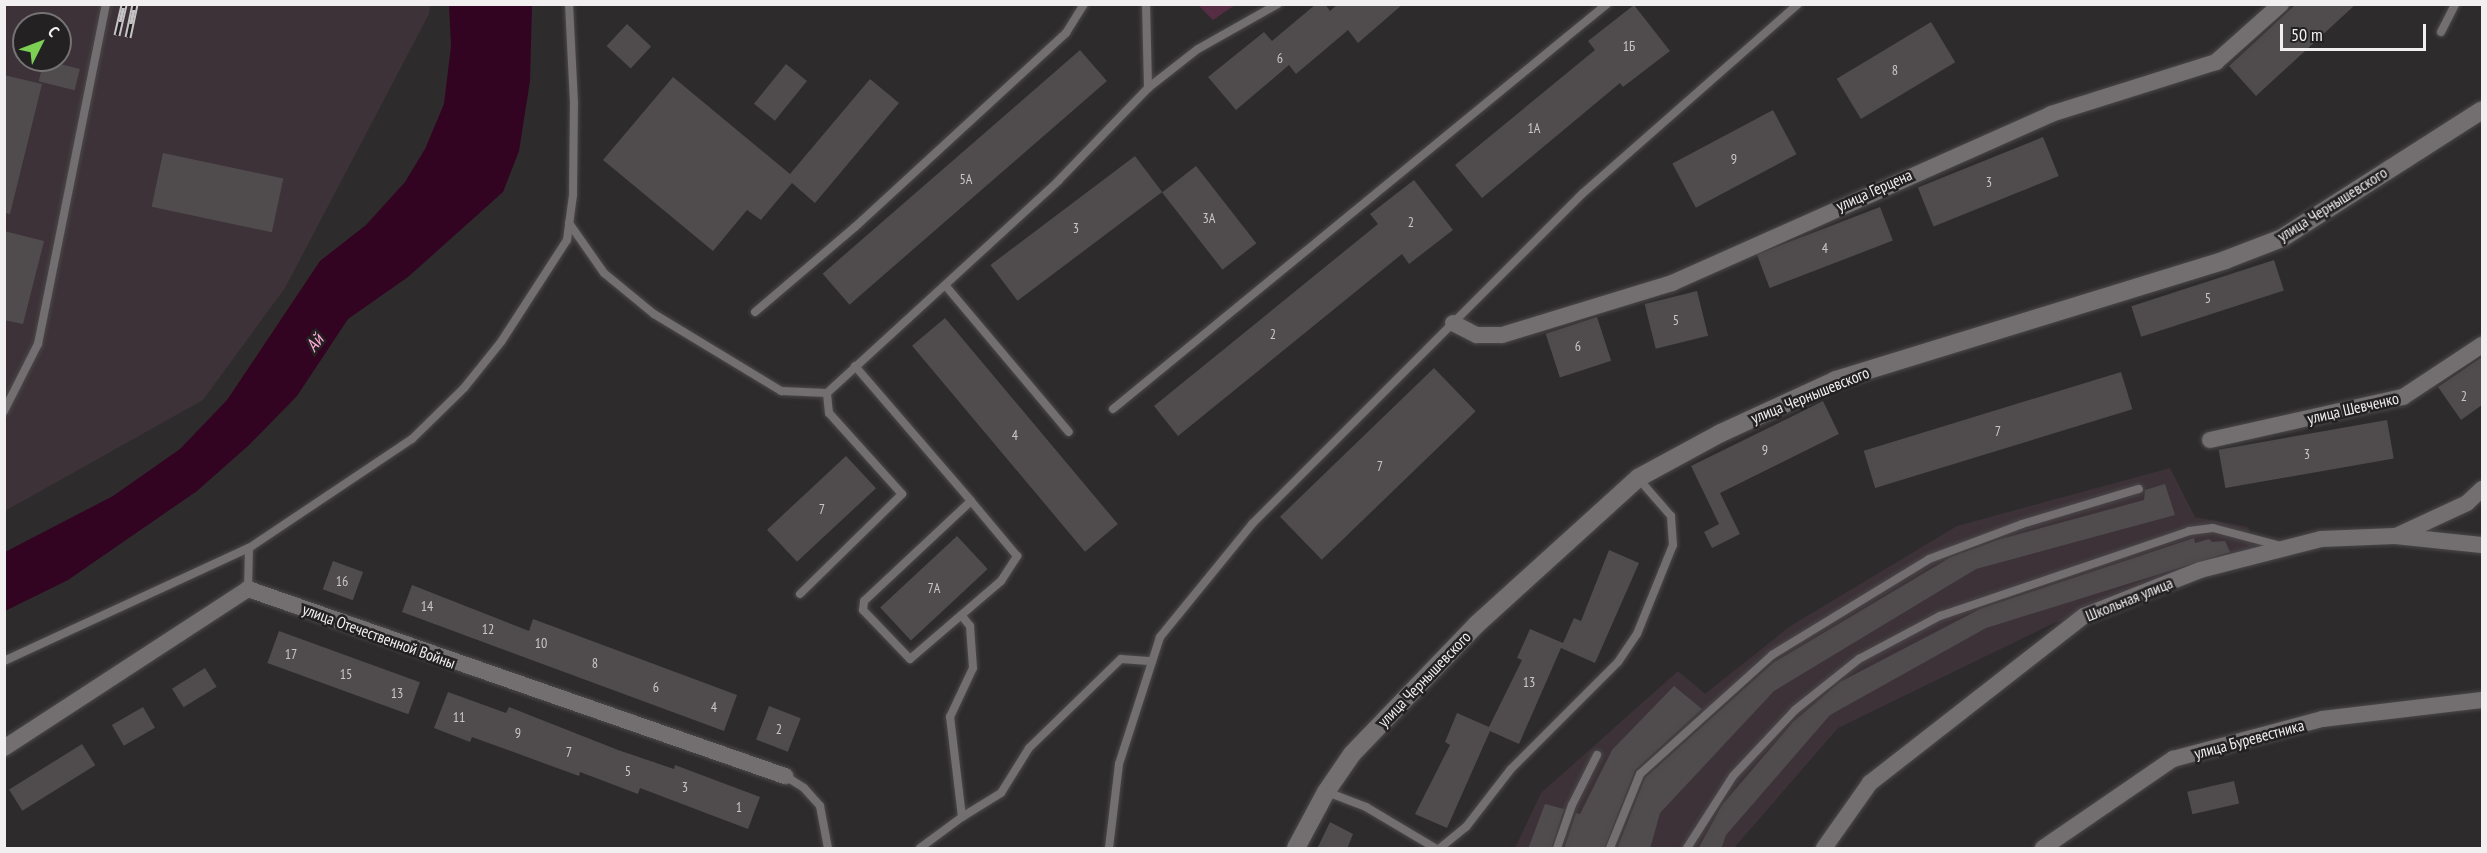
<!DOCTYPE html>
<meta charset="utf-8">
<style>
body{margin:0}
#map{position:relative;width:2487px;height:853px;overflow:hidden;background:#2e2b2c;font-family:"PT Sans Narrow",sans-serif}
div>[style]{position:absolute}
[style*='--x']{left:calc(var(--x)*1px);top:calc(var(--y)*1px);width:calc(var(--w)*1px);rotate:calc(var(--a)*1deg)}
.built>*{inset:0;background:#3c3237}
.green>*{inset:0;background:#572d44}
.water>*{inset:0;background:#320421}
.building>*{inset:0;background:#504c4e;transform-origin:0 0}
.roads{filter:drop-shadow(0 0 2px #4b484a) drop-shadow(0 0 2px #4b484a)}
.lane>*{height:8px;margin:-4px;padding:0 4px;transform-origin:4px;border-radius:4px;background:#736e70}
.street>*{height:16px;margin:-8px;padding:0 8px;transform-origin:8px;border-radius:8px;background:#736e70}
.secondary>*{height:18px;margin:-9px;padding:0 9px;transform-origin:9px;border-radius:9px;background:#736e70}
.rail>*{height:7px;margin-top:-3.5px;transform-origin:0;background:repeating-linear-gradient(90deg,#242122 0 14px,#c7c4c5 0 28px);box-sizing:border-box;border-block:2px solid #c7c4c5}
span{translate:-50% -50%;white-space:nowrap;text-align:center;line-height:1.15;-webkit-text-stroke:5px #242122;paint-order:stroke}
.number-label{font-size:14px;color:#cac6c8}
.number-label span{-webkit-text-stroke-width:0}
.street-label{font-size:16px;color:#f2eff1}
.water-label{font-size:18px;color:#feaad6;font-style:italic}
.frame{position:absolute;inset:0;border:6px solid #f2eff1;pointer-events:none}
.north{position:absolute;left:12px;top:12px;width:60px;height:60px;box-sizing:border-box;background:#242122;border:2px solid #767375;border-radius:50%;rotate:48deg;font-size:16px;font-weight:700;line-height:24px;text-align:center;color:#f2eff1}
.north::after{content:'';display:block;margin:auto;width:21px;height:27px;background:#7cd155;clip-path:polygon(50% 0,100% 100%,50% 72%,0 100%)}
.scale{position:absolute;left:2280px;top:24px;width:146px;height:27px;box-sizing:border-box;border:3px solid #f2eff1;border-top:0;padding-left:8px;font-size:18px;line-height:21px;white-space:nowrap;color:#f2eff1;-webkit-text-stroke:4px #242122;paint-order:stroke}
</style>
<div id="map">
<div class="built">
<i style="clip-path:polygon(evenodd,5px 5px,430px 5px,429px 14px,285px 288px,203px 400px,5px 511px,5px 5px,24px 24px,60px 24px,60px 60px,24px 60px,24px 24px)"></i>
<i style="clip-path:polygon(2170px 468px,2195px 517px,2248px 527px,2258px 562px,2054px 623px,1838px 728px,1734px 848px,1515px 848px,1541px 793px,1678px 671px,1705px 694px,1789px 627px,1957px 526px)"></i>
</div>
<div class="green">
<i style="clip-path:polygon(1198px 5px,1235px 5px,1213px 20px)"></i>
</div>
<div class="water">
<i style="clip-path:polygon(449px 5px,532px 5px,530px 81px,519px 151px,503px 192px,408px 277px,348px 319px,297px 396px,249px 445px,197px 491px,68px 580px,5px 611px,5px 552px,113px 496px,180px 449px,227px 400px,320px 261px,366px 225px,405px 182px,425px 149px,444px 104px,451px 46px)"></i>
</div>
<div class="building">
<i style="clip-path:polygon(1316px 4px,1325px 4px,1330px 11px,1338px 4px,1403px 4px,1358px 43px,1348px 30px,1296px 74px,1289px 65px,1236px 110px,1208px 77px,1264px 32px,1272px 41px)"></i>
<i style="clip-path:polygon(2296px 4px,2356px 4px,2256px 96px,2229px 66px)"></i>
<i style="clip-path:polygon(1634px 5px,1670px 51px,1623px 87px,1620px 83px,1482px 198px,1455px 165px,1595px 50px,1588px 41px)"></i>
<i style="left:1931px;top:22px;width:47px;height:110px;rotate:59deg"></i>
<i style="left:627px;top:24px;width:33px;height:30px;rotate:43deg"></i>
<i style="left:1080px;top:50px;width:41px;height:341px;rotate:49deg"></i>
<i style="left:44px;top:60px;width:37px;height:22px;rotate:14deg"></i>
<i style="left:786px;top:64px;width:27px;height:51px;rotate:39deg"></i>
<i style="clip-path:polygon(4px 75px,42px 84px,10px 214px,4px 213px)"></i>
<i style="clip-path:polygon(673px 77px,790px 174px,870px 79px,899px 103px,815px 203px,792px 183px,761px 220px,747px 210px,713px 251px,603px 160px)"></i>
<i style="left:1773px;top:110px;width:50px;height:114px;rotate:62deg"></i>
<i style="left:2043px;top:137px;width:42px;height:135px;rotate:68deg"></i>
<i style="left:163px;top:153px;width:123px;height:55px;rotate:12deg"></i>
<i style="left:1135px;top:156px;width:45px;height:181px;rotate:53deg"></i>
<i style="left:1196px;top:166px;width:98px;height:43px;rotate:52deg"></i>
<i style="clip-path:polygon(1414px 180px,1453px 230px,1409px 264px,1402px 254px,1178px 436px,1154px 406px,1378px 224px,1370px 214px)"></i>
<i style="left:1880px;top:207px;width:36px;height:132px;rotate:69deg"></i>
<i style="clip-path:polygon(4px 231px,44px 241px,23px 324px,4px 320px)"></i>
<i style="left:2274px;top:260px;width:32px;height:150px;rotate:72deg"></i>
<i style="left:1697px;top:291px;width:46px;height:54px;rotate:76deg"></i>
<i style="left:1597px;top:317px;width:46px;height:54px;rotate:72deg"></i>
<i style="left:945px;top:318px;width:269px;height:43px;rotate:50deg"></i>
<i style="clip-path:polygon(2482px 357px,2482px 405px,2461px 420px,2438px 387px)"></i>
<i style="left:1434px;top:368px;width:60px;height:214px;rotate:46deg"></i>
<i style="left:2121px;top:372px;width:39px;height:269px;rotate:73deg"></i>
<i style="clip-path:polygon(1823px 401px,1839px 434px,1720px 493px,1740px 534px,1712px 548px,1704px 532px,1719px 524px,1691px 466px)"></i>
<i style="left:2387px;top:420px;width:39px;height:171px;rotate:80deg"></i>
<i style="left:846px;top:456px;width:44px;height:108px;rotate:47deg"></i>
<i style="clip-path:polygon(2165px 484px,2175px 515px,1976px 569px,1774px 691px,1660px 813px,1650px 849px,1617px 849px,1645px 778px,1773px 663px,1951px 557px,2001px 539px,2144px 500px,2145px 490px)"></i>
<i style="left:957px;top:536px;width:45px;height:105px;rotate:47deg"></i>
<i style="clip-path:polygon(2194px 538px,2195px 543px,2209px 539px,2212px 542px,2225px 541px,2230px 552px,1986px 628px,1830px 715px,1726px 835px,1721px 849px,1698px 849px,1722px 805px,1793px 722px,1840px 682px,1980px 609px)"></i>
<i style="clip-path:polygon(1609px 550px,1639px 563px,1595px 663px,1561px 648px,1519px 744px,1490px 731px,1447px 828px,1415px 814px,1450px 745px,1445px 742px,1457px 713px,1489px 727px,1522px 660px,1517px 658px,1530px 629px,1563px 643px,1574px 618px,1581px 621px)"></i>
<i style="left:333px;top:561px;width:32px;height:30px;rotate:20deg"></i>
<i style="clip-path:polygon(412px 585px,529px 631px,533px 619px,737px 695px,724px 731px,402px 612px)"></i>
<i style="left:279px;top:631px;width:150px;height:34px;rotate:20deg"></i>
<i style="left:205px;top:668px;width:22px;height:39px;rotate:58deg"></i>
<i style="clip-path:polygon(1674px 686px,1702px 709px,1635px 770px,1604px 849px,1564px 849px,1576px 813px,1580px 814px,1612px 750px)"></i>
<i style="clip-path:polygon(448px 692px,506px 713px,509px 707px,618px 750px,674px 769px,675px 765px,760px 797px,748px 829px,640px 788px,638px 794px,580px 772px,579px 776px,472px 737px,470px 742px,434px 728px)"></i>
<i style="left:769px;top:706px;width:34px;height:36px;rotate:21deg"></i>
<i style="left:143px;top:707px;width:24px;height:36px;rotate:60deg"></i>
<i style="left:82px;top:744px;width:25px;height:86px;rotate:58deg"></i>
<i style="left:2234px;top:781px;width:23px;height:48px;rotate:77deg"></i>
<i style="clip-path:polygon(1545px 804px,1564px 809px,1551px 849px,1528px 849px)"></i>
<i style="clip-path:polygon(1330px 822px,1353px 834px,1347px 849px,1317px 849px)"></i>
</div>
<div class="roads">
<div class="lane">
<i style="--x:1146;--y:4;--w:84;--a:88.6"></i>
<i style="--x:2441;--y:32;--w:31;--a:-63"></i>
<i style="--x:569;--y:223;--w:61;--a:55"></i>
<i style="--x:604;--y:273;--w:65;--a:39.4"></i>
<i style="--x:654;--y:314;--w:149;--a:31.2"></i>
<i style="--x:781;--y:391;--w:46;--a:2.5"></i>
<i style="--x:827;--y:393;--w:314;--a:-42.5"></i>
<i style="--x:1058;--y:181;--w:129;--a:-45.9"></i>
<i style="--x:1148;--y:88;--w:63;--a:-38"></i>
<i style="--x:1198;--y:49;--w:92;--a:-29.4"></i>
<i style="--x:945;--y:285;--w:192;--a:49.9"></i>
<i style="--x:755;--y:312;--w:131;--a:-40.4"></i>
<i style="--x:855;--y:227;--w:287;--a:-42.6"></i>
<i style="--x:1066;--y:33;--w:34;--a:-58"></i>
<i style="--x:855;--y:366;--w:178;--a:49.3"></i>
<i style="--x:971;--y:501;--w:146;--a:136.9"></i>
<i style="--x:864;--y:601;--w:9;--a:96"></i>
<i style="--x:863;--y:610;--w:68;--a:46.2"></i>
<i style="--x:910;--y:659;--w:120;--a:-40.6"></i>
<i style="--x:1001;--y:581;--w:30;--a:-57"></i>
<i style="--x:1017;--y:556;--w:72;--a:-129.9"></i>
<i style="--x:1113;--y:409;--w:639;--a:-39.35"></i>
<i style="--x:4;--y:411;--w:75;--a:-63.1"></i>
<i style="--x:38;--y:344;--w:347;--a:-78.7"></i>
<i style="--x:248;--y:589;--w:41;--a:-88.6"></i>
<i style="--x:800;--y:594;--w:143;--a:-44.4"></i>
<i style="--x:902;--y:494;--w:109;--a:-132"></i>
<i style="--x:829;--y:413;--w:20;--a:-96"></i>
<i style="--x:4;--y:661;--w:270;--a:-24.8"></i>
<i style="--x:249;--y:548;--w:196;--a:-33.8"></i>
<i style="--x:412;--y:439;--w:73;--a:-44.4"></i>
<i style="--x:464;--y:388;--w:59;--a:-51.2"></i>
<i style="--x:501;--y:342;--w:121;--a:-57.1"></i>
<i style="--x:567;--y:240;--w:45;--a:-82.4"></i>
<i style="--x:573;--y:195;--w:92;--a:-89.4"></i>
<i style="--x:574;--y:103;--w:99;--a:-92.9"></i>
<i style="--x:785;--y:776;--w:22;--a:32"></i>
<i style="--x:804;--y:788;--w:24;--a:48"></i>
<i style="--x:820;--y:806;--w:43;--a:79.2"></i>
<i style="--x:1327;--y:792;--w:42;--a:21"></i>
<i style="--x:1366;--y:807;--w:80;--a:30.7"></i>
<i style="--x:962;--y:817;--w:46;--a:-31.6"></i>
<i style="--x:1001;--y:793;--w:53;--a:-58.1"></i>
<i style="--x:1029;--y:748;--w:128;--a:-44.1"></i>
<i style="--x:1121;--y:659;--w:31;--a:4"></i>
<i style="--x:920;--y:848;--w:52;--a:-36.4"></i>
<i style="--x:962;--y:817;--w:101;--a:-96.8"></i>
<i style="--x:950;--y:717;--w:54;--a:-64.9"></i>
<i style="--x:973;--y:668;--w:42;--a:-94.1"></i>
<i style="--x:970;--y:626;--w:14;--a:-129"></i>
<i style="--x:1109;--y:848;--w:85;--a:-83.2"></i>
<i style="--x:1119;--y:764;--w:133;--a:-72.1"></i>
<i style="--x:1160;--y:637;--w:146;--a:-50.8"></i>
<i style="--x:1252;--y:524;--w:468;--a:-45"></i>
<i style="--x:1583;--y:193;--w:286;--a:-41.3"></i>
<i style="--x:1440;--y:848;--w:33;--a:-39"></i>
<i style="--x:1466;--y:827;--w:73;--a:-52.2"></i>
<i style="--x:1511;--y:769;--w:151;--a:-45"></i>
<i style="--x:1618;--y:662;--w:34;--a:-56"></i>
<i style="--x:1637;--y:634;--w:96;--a:-68"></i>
<i style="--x:1673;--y:545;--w:29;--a:-94"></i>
<i style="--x:1671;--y:516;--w:50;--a:-131"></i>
<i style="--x:1557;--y:848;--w:46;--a:-70.8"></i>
<i style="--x:1572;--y:805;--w:56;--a:-63.4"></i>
<i style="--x:1610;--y:848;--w:80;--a:-67.9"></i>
<i style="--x:1640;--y:774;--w:178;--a:-42"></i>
<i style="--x:1772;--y:655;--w:184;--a:-31.4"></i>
<i style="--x:1929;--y:559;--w:99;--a:-20.6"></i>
<i style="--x:2022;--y:524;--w:122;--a:-16.7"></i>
<i style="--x:1687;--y:848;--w:85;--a:-57.4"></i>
<i style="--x:1733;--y:776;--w:91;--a:-46.8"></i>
<i style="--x:1795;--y:710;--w:82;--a:-38.6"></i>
<i style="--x:1859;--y:659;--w:92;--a:-28"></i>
<i style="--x:1940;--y:616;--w:263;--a:-18.8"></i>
<i style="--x:2189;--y:531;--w:24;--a:-7"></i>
<i style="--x:2213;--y:528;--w:66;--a:14.9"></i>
</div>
<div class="street">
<i style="--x:1453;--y:323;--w:27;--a:27"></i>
<i style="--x:1477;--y:335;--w:25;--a:0"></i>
<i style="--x:1502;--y:335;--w:178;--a:-17"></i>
<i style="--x:1672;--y:283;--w:415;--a:-24"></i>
<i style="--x:2051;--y:114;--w:173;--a:-17.5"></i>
<i style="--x:2216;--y:62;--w:87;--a:-41.7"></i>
<i style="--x:2210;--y:440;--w:198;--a:-12.6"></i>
<i style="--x:2403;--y:397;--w:95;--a:-33.4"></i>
<i style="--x:2396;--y:536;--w:78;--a:-24.9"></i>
<i style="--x:2467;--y:503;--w:21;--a:-43"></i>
<i style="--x:4;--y:748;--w:291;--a:-33.1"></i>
<i style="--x:248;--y:589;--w:569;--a:19.2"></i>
<i style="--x:1824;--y:848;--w:80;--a:-54.7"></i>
<i style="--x:1870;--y:783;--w:271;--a:-38"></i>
<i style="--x:2084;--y:616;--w:125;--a:-21.6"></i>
<i style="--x:2200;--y:570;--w:125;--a:-14.4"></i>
<i style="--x:2321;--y:539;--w:74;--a:-2.3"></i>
<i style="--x:2395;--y:536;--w:87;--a:5.9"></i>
<i style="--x:2043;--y:848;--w:158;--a:-34.4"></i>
<i style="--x:2173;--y:759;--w:154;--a:-15"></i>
<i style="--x:2322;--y:719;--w:161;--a:-6.8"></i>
</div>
<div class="secondary">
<i style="--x:1296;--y:848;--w:64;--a:-61.8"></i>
<i style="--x:1326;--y:792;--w:46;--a:-55.6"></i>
<i style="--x:1352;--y:754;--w:179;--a:-46.1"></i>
<i style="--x:1476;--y:625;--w:219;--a:-42.2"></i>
<i style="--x:1638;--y:478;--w:94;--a:-28.5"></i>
<i style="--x:1721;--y:433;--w:127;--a:-24.7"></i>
<i style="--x:1836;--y:380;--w:407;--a:-17.1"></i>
<i style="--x:2225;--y:260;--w:61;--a:-21.1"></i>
<i style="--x:2282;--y:238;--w:237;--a:-32.6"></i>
</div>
</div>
<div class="rail">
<i style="--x:117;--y:35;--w:32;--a:-77"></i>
<i style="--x:128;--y:37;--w:34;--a:-78"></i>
</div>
<div class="number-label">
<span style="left:1629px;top:46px">1Б</span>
<span style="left:1280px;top:58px">6</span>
<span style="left:1895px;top:70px">8</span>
<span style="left:1534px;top:128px">1А</span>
<span style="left:1734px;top:159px">9</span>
<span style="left:966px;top:179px">5А</span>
<span style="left:1989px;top:182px">3</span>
<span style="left:1209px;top:218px">3А</span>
<span style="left:1411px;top:222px">2</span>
<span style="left:1076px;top:228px">3</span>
<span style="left:1825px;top:248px">4</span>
<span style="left:2208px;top:298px">5</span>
<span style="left:1676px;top:320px">5</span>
<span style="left:1273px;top:334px">2</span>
<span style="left:1578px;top:346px">6</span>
<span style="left:2464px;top:396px">2</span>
<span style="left:1998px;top:431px">7</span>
<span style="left:1015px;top:435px">4</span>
<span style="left:1765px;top:450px">9</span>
<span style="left:2307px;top:454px">3</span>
<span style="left:1380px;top:466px">7</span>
<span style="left:822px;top:509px">7</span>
<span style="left:342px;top:581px">16</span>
<span style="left:934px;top:588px">7А</span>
<span style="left:427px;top:606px">14</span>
<span style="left:488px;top:629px">12</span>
<span style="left:541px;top:643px">10</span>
<span style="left:291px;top:654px">17</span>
<span style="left:595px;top:663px">8</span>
<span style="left:346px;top:674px">15</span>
<span style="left:1529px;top:682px">13</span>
<span style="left:656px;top:687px">6</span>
<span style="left:397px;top:693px">13</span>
<span style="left:714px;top:707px">4</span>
<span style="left:459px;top:717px">11</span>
<span style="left:779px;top:729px">2</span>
<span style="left:518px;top:733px">9</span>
<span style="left:569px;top:752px">7</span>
<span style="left:628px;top:771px">5</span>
<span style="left:685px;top:787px">3</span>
<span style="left:739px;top:807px">1</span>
</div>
<div class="street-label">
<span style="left:1874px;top:190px;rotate:-24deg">улица Герцена</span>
<span style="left:2332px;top:204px;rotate:-32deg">улица Чернышевского</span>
<span style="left:1810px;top:395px;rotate:-22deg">улица Чернышевского</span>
<span style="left:2353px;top:408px;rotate:-13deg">улица Шевченко</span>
<span style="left:2129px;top:599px;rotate:-22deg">Школьная улица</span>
<span style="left:379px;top:636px;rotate:20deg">улица Отечественной Войны</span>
<span style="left:1424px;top:679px;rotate:-46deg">улица Чернышевского</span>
<span style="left:2249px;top:739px;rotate:-15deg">улица Буревестника</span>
</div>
<div class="water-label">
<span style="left:315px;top:343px;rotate:-53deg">Ай</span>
</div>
<div class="frame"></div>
<div class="north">С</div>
<div class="scale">50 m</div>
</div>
